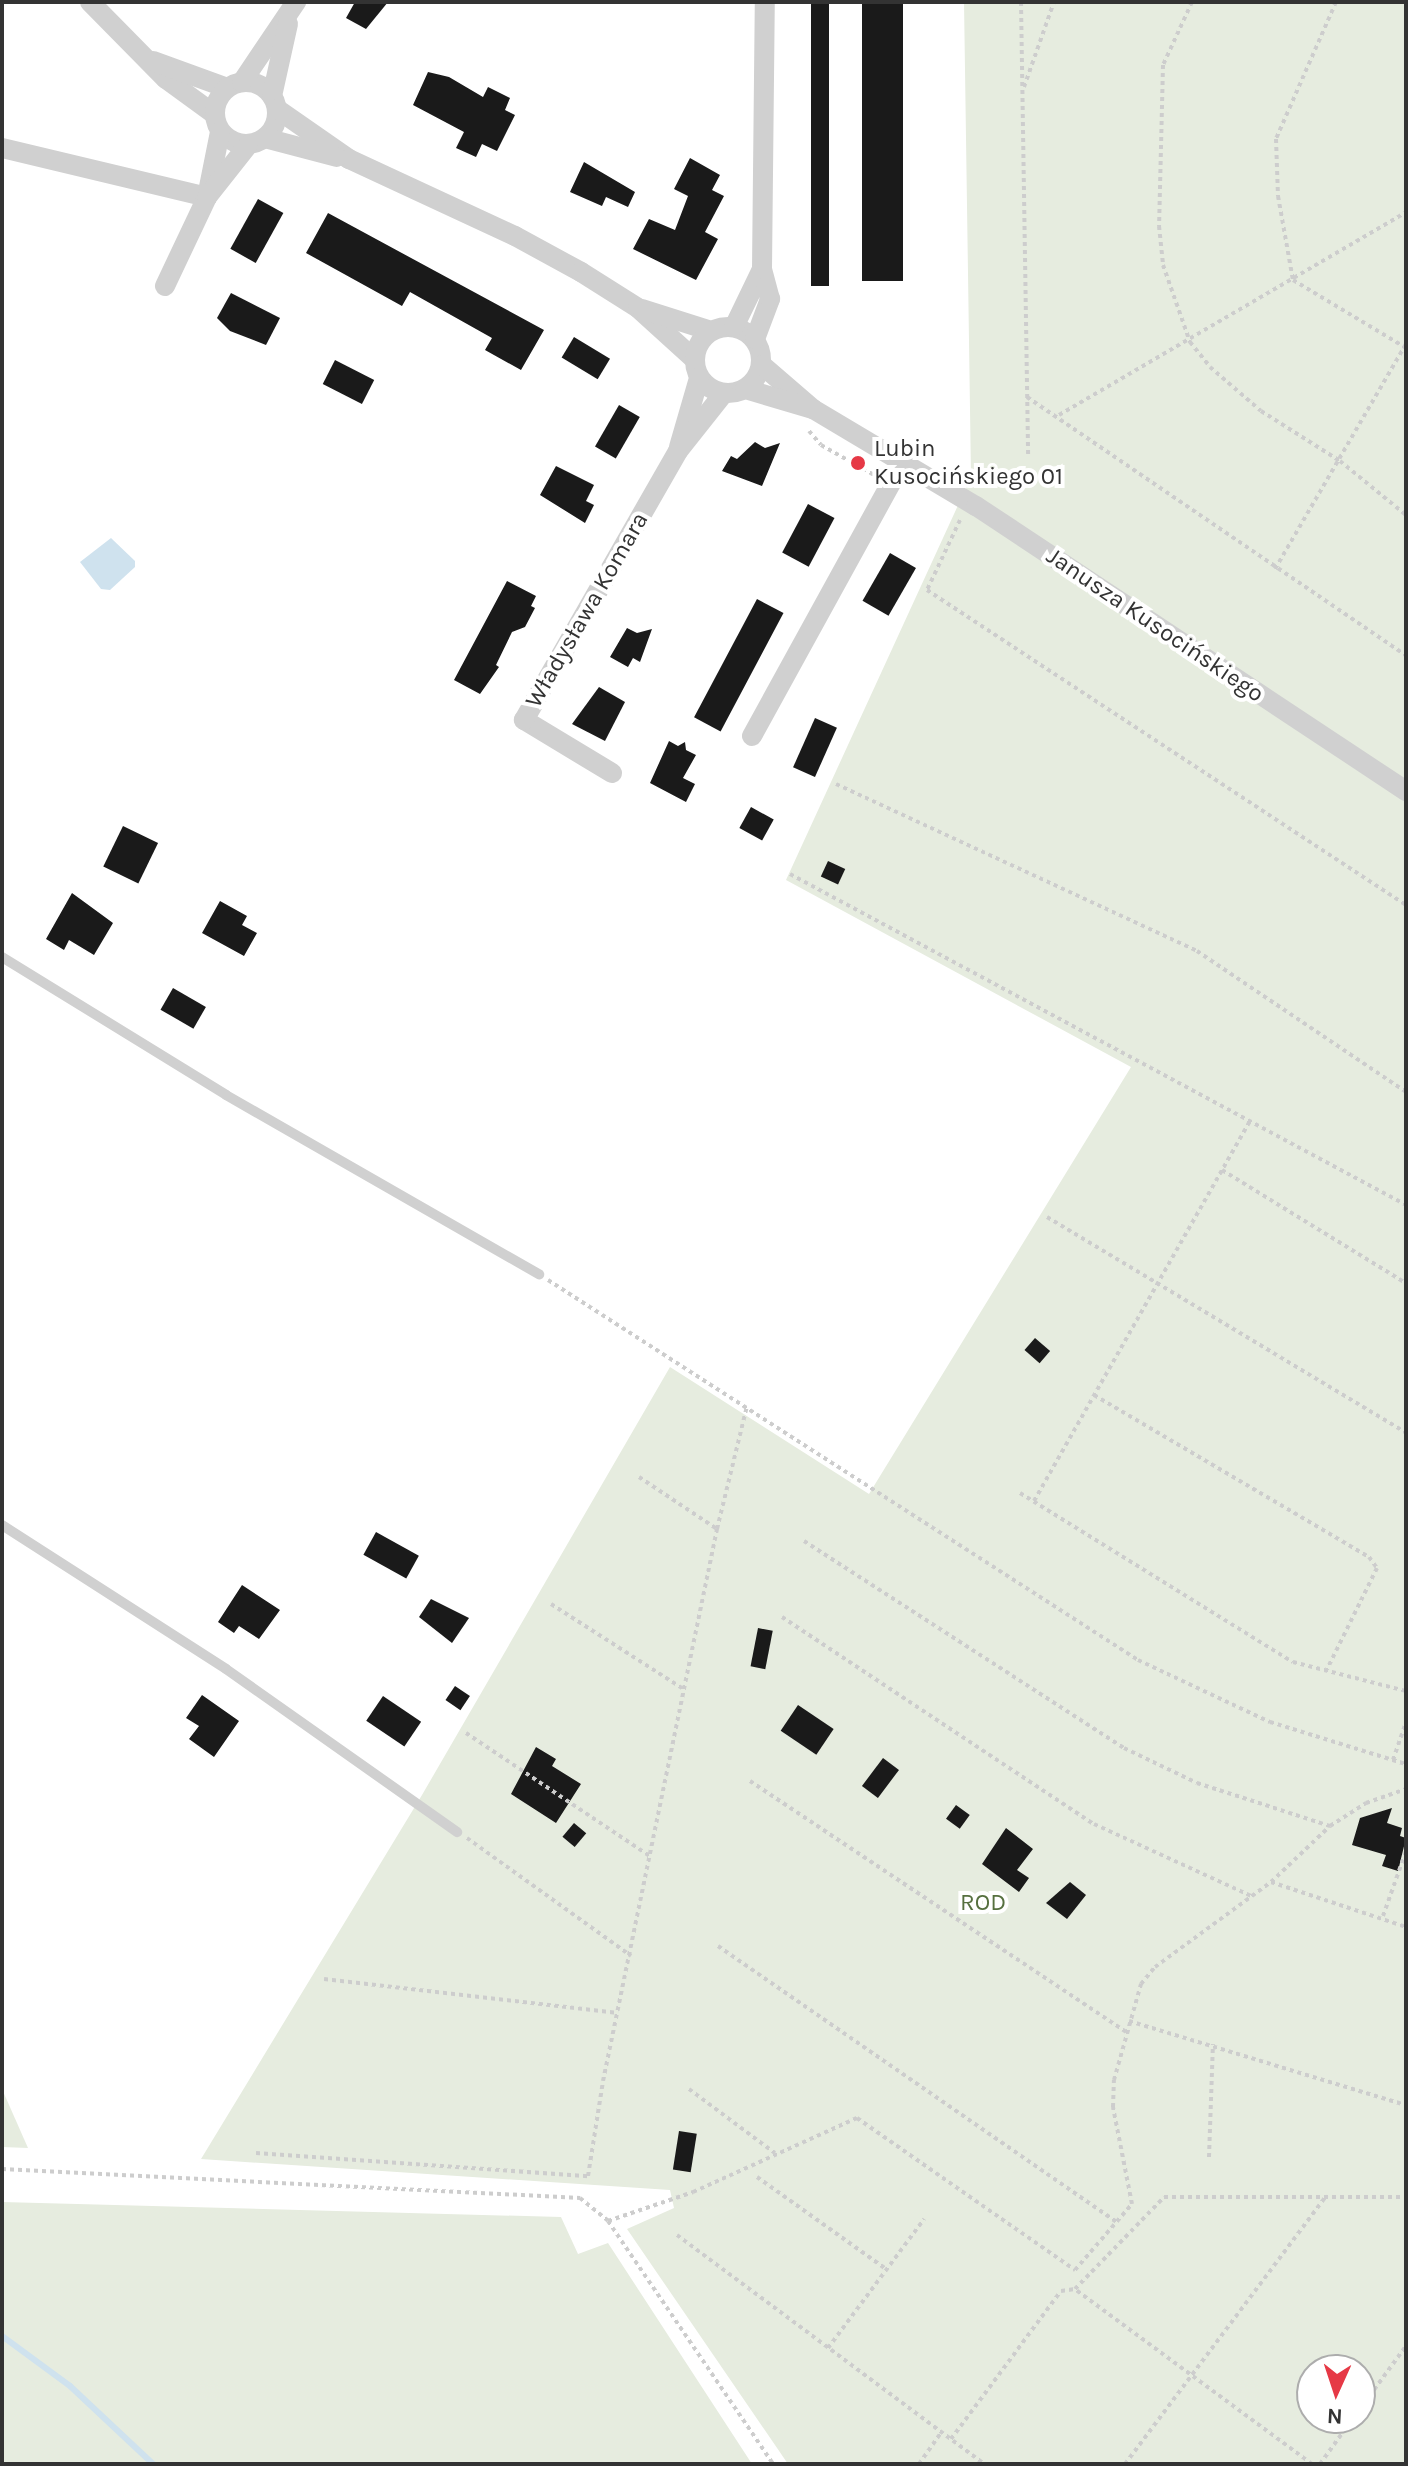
<!DOCTYPE html>
<meta charset="utf-8">
<style>
body{margin:0}
#map{position:relative;width:1408px;height:2466px;overflow:hidden;background:#fff;font-family:Karla,sans-serif}
div>[style]{position:absolute}
[style*='--x']{left:calc(var(--x)*1px);top:calc(var(--y)*1px);width:calc(var(--w)*1px);rotate:calc(var(--a)*1deg)}
.green>*{inset:0;background:#e6ecdf}
.water>*{inset:0;background:#cfe2ee}
.stream>*{height:6px;margin:-3px;padding:0 3px;transform-origin:3px;border-radius:3px;background:#cfe2ee}
.building>*{inset:0;background:#1a1a1a;transform-origin:0 0}
.path>*{height:4px;margin-top:-2px;transform-origin:0;background:repeating-linear-gradient(90deg,#cdcdcd 0 4px,transparent 0 8px)}
.lane>*{height:10px;margin:-5px;padding:0 5px;transform-origin:5px;border-radius:5px;background:#d0d0d0}
.street>*{height:20px;margin:-10px;padding:0 10px;transform-origin:10px;border-radius:10px;background:#d0d0d0}
.street>.ring{margin:-10px;padding:0;box-sizing:content-box;background:none;border:20px solid #d0d0d0;border-radius:50%}
.dots>*{width:22px;height:22px;translate:-50% -50%;box-sizing:border-box;border:4px solid #fff;border-radius:50%}
span{translate:-50% -50%;white-space:nowrap;text-align:center;line-height:1.15;-webkit-text-stroke:8px #fff;paint-order:stroke}
.poi-label{font-size:24px;color:#333}
.left{translate:0 -50%;text-align:left}
.street-label{font-size:24px;color:#333}
.park-label{font-size:24px;color:#56703f}
.frame{position:absolute;inset:0;border:4px solid #333;pointer-events:none}
.north{position:absolute;left:1296px;top:2354px;width:80px;height:80px;box-sizing:border-box;background:#fff;border:2px solid #adadad;border-radius:50%;rotate:183deg;font-size:22px;font-weight:700;line-height:32px;text-align:center;color:#333}
.north::after{content:'';display:block;margin:auto;width:28px;height:36px;background:#e63946;clip-path:polygon(50% 0,100% 100%,50% 72%,0 100%)}
</style>
<div id="map">
<div class="green">
<i style="clip-path:polygon(evenodd,964px 2px,1406px 2px,1406px 2464px,788px 2464px,627px 2229px,674px 2208px,670px 2190px,201px 2159px,422px 1795px,670px 1367px,869px 1494px,1131px 1067px,786px 880px,971px 477px,964px 2px,1312px 2370px,1360px 2370px,1360px 2418px,1312px 2418px,1312px 2370px)"></i>
<i style="clip-path:polygon(2px 2089px,28px 2148px,2px 2147px)"></i>
<i style="clip-path:polygon(2px 2202px,561px 2217px,578px 2254px,608px 2243px,752px 2464px,2px 2464px)"></i>
</div>
<div class="water">
<i style="clip-path:polygon(111px 538px,135px 561px,135px 567px,110px 590px,101px 589px,80px 562px)"></i>
</div>
<div class="stream">
<i style="--x:2;--y:2336;--w:84;--a:36.3"></i>
<i style="--x:70;--y:2386;--w:114;--a:43.2"></i>
</div>
<div class="building">
<i style="clip-path:polygon(355px 2px,388px 2px,366px 29px,346px 18px)"></i>
<i style="left:811px;top:2px;width:18px;height:284px"></i>
<i style="left:862px;top:2px;width:41px;height:279px"></i>
<i style="clip-path:polygon(428px 72px,449px 77px,483px 97px,488px 87px,510px 98px,505px 110px,515px 115px,497px 151px,482px 144px,476px 157px,456px 148px,464px 132px,413px 105px)"></i>
<i style="clip-path:polygon(690px 158px,720px 175px,712px 190px,724px 196px,705px 232px,718px 239px,696px 280px,633px 249px,649px 219px,675px 230px,688px 196px,674px 189px)"></i>
<i style="clip-path:polygon(584px 162px,635px 192px,628px 207px,606px 197px,602px 206px,570px 192px)"></i>
<i style="left:258px;top:199px;width:29px;height:57px;rotate:29deg"></i>
<i style="clip-path:polygon(328px 213px,544px 330px,521px 370px,485px 350px,492px 338px,410px 292px,402px 306px,306px 253px)"></i>
<i style="clip-path:polygon(231px 293px,280px 318px,266px 345px,230px 331px,217px 318px)"></i>
<i style="left:574px;top:337px;width:42px;height:24px;rotate:31deg"></i>
<i style="left:335px;top:360px;width:44px;height:27px;rotate:27deg"></i>
<i style="left:619px;top:405px;width:24px;height:48px;rotate:30deg"></i>
<i style="clip-path:polygon(755px 442px,765px 448px,780px 443px,762px 486px,722px 471px,731px 456px,737px 459px)"></i>
<i style="clip-path:polygon(556px 466px,594px 485px,586px 501px,594px 505px,585px 523px,540px 495px)"></i>
<i style="left:808px;top:504px;width:30px;height:55px;rotate:28deg"></i>
<i style="left:890px;top:553px;width:30px;height:55px;rotate:30deg"></i>
<i style="clip-path:polygon(507px 581px,536px 596px,531px 606px,535px 608px,525px 627px,512px 632px,496px 665px,499px 667px,480px 694px,454px 680px)"></i>
<i style="left:757px;top:599px;width:30px;height:134px;rotate:28deg"></i>
<i style="clip-path:polygon(627px 628px,637px 633px,652px 629px,640px 662px,633px 658px,628px 667px,610px 657px)"></i>
<i style="clip-path:polygon(599px 687px,625px 702px,605px 741px,572px 724px)"></i>
<i style="left:815px;top:718px;width:24px;height:54px;rotate:24deg"></i>
<i style="clip-path:polygon(669px 741px,678px 746px,685px 742px,686px 750px,696px 755px,683px 778px,695px 784px,686px 802px,650px 783px)"></i>
<i style="left:751px;top:807px;width:26px;height:24px;rotate:29deg"></i>
<i style="left:123px;top:826px;width:39px;height:45px;rotate:26deg"></i>
<i style="left:828px;top:861px;width:19px;height:17px;rotate:25deg"></i>
<i style="clip-path:polygon(72px 893px,113px 923px,94px 955px,69px 940px,64px 950px,46px 939px)"></i>
<i style="clip-path:polygon(220px 901px,247px 916px,242px 925px,257px 933px,244px 956px,202px 933px)"></i>
<i style="left:173px;top:988px;width:38px;height:25px;rotate:30deg"></i>
<i style="left:1035px;top:1338px;width:20px;height:16px;rotate:41deg"></i>
<i style="left:376px;top:1532px;width:49px;height:26px;rotate:29deg"></i>
<i style="clip-path:polygon(242px 1585px,280px 1610px,259px 1639px,239px 1626px,234px 1633px,218px 1622px)"></i>
<i style="clip-path:polygon(431px 1599px,469px 1618px,452px 1643px,419px 1617px)"></i>
<i style="left:758px;top:1628px;width:15px;height:39px;rotate:11deg"></i>
<i style="left:455px;top:1686px;width:18px;height:17px;rotate:34deg"></i>
<i style="clip-path:polygon(202px 1695px,239px 1721px,214px 1757px,189px 1739px,199px 1726px,186px 1718px)"></i>
<i style="left:383px;top:1696px;width:46px;height:30px;rotate:34deg"></i>
<i style="left:798px;top:1705px;width:43px;height:31px;rotate:34deg"></i>
<i style="clip-path:polygon(536px 1747px,556px 1759px,552px 1766px,581px 1784px,556px 1823px,511px 1794px)"></i>
<i style="left:883px;top:1758px;width:20px;height:35px;rotate:37deg"></i>
<i style="left:956px;top:1805px;width:17px;height:17px;rotate:36deg"></i>
<i style="clip-path:polygon(1392px 1808px,1387px 1823px,1402px 1828px,1400px 1836px,1406px 1838px,1398px 1871px,1382px 1866px,1386px 1855px,1352px 1845px,1360px 1818px)"></i>
<i style="left:574px;top:1823px;width:16px;height:18px;rotate:40deg"></i>
<i style="clip-path:polygon(1006px 1828px,1033px 1849px,1017px 1870px,1029px 1878px,1019px 1892px,982px 1864px)"></i>
<i style="clip-path:polygon(1070px 1882px,1086px 1895px,1067px 1919px,1046px 1903px)"></i>
<i style="left:679px;top:2131px;width:18px;height:39px;rotate:9deg"></i>
</div>
<div class="path">
<i style="--x:1021;--y:2;--w:453;--a:89.1"></i>
<i style="--x:1192;--y:2;--w:69;--a:114.7"></i>
<i style="--x:1163;--y:65;--w:161;--a:91.4"></i>
<i style="--x:1159;--y:226;--w:39;--a:84"></i>
<i style="--x:1163;--y:265;--w:82;--a:70.7"></i>
<i style="--x:1190;--y:342;--w:32;--a:51"></i>
<i style="--x:1210;--y:367;--w:67;--a:40.8"></i>
<i style="--x:1261;--y:411;--w:93;--a:32.3"></i>
<i style="--x:1340;--y:461;--w:85;--a:39.3"></i>
<i style="--x:1336;--y:2;--w:150;--a:113.7"></i>
<i style="--x:1276;--y:139;--w:57;--a:88"></i>
<i style="--x:1278;--y:196;--w:85;--a:79.9"></i>
<i style="--x:1293;--y:280;--w:132;--a:31"></i>
<i style="--x:1024;--y:87;--w:90;--a:-70.6"></i>
<i style="--x:1027;--y:397;--w:459;--a:34.3"></i>
<i style="--x:1059;--y:415;--w:402;--a:-30.3"></i>
<i style="--x:809;--y:431;--w:18;--a:49"></i>
<i style="--x:821;--y:445;--w:61;--a:29.5"></i>
<i style="--x:960;--y:520;--w:77;--a:115.2"></i>
<i style="--x:927;--y:590;--w:573;--a:33.33"></i>
<i style="--x:1275;--y:569;--w:260;--a:-59.8"></i>
<i style="--x:836;--y:784;--w:398;--a:24.8"></i>
<i style="--x:1197;--y:951;--w:252;--a:34"></i>
<i style="--x:790;--y:874;--w:699;--a:28.25"></i>
<i style="--x:1222;--y:1170;--w:216;--a:31.6"></i>
<i style="--x:1047;--y:1217;--w:419;--a:31"></i>
<i style="--x:548;--y:1280;--w:702;--a:32.78"></i>
<i style="--x:1138;--y:1660;--w:146;--a:25.2"></i>
<i style="--x:1270;--y:1722;--w:142;--a:17.2"></i>
<i style="--x:1094;--y:1395;--w:319;--a:30.5"></i>
<i style="--x:1369;--y:1557;--w:14;--a:54"></i>
<i style="--x:1377;--y:1568;--w:113;--a:116.3"></i>
<i style="--x:639;--y:1477;--w:94;--a:33.7"></i>
<i style="--x:1020;--y:1493;--w:321;--a:31.8"></i>
<i style="--x:1293;--y:1662;--w:117;--a:14.4"></i>
<i style="--x:1034;--y:1501;--w:436;--a:-60.4"></i>
<i style="--x:804;--y:1541;--w:381;--a:32.9"></i>
<i style="--x:1124;--y:1748;--w:81;--a:25.6"></i>
<i style="--x:1197;--y:1783;--w:140;--a:17.9"></i>
<i style="--x:551;--y:1604;--w:159;--a:32.7"></i>
<i style="--x:782;--y:1617;--w:374;--a:33.6"></i>
<i style="--x:1094;--y:1824;--w:173;--a:24.6"></i>
<i style="--x:466;--y:1733;--w:223;--a:33.8"></i>
<i style="--x:1393;--y:1760;--w:40;--a:-71.1"></i>
<i style="--x:750;--y:1781;--w:452;--a:33.7"></i>
<i style="--x:467;--y:1838;--w:202;--a:35.7"></i>
<i style="--x:1271;--y:1882;--w:142;--a:18.4"></i>
<i style="--x:1383;--y:1916;--w:69;--a:-70.5"></i>
<i style="--x:718;--y:1946;--w:487;--a:34.7"></i>
<i style="--x:324;--y:1979;--w:296;--a:6.6"></i>
<i style="--x:1129;--y:2021;--w:289;--a:16.9"></i>
<i style="--x:689;--y:2089;--w:107;--a:36.7"></i>
<i style="--x:256;--y:2153;--w:333;--a:4"></i>
<i style="--x:588;--y:2176;--w:96;--a:-81"></i>
<i style="--x:603;--y:2081;--w:564;--a:-78.33"></i>
<i style="--x:717;--y:1529;--w:127;--a:-76.3"></i>
<i style="--x:1209;--y:2157;--w:113;--a:-88"></i>
<i style="--x:2;--y:2169;--w:579;--a:2.87"></i>
<i style="--x:580;--y:2198;--w:36;--a:39"></i>
<i style="--x:608;--y:2221;--w:294;--a:55.8"></i>
<i style="--x:757;--y:2177;--w:158;--a:35.5"></i>
<i style="--x:608;--y:2221;--w:90;--a:-18.8"></i>
<i style="--x:693;--y:2192;--w:180;--a:-24.3"></i>
<i style="--x:857;--y:2118;--w:266;--a:34.9"></i>
<i style="--x:1075;--y:2270;--w:87;--a:-49.2"></i>
<i style="--x:1132;--y:2204;--w:99;--a:-101.1"></i>
<i style="--x:1113;--y:2107;--w:27;--a:-88"></i>
<i style="--x:1114;--y:2080;--w:100;--a:-74.3"></i>
<i style="--x:1141;--y:1984;--w:22;--a:-51"></i>
<i style="--x:1155;--y:1967;--w:144;--a:-36.2"></i>
<i style="--x:1271;--y:1882;--w:81;--a:-43.5"></i>
<i style="--x:1330;--y:1826;--w:43;--a:-32.6"></i>
<i style="--x:1366;--y:1803;--w:42;--a:-19.3"></i>
<i style="--x:677;--y:2235;--w:383;--a:36.7"></i>
<i style="--x:828;--y:2348;--w:161;--a:-53.3"></i>
<i style="--x:1360;--y:2409;--w:78;--a:-53.9"></i>
<i style="--x:951;--y:2439;--w:184;--a:-53.4"></i>
<i style="--x:1061;--y:2291;--w:14;--a:-8"></i>
<i style="--x:919;--y:2464;--w:39;--a:-55"></i>
<i style="--x:1125;--y:2464;--w:336;--a:-53.1"></i>
<i style="--x:1312;--y:2464;--w:295;--a:-143.6"></i>
<i style="--x:1075;--y:2289;--w:128;--a:-45.9"></i>
<i style="--x:1164;--y:2197;--w:242;--a:0"></i>
<i style="--x:1320;--y:2464;--w:57;--a:-54.3"></i>
</div>
<div class="lane">
<i style="--x:2;--y:957;--w:263;--a:31.6"></i>
<i style="--x:226;--y:1095;--w:361;--a:29.8"></i>
<i style="--x:2;--y:1525;--w:266;--a:32.7"></i>
<i style="--x:226;--y:1669;--w:283;--a:35.2"></i>
</div>
<div class="street">
<i style="--x:90;--y:2;--w:108;--a:45.4"></i>
<i style="--x:166;--y:79;--w:59;--a:36.1"></i>
<i style="--x:153;--y:61;--w:79;--a:20"></i>
<i class="ring" style="left:215px;top:82px;width:42px;height:42px"></i>
<i style="--x:242;--y:82;--w:97;--a:-56"></i>
<i style="--x:272;--y:96;--w:74;--a:-77.5"></i>
<i style="--x:277;--y:109;--w:88;--a:34.8"></i>
<i style="--x:349;--y:159;--w:183;--a:24.9"></i>
<i style="--x:515;--y:236;--w:75;--a:28.6"></i>
<i style="--x:581;--y:272;--w:67;--a:32.3"></i>
<i style="--x:638;--y:308;--w:76;--a:42.3"></i>
<i style="--x:265;--y:138;--w:74;--a:14.8"></i>
<i style="--x:2;--y:148;--w:211;--a:13.4"></i>
<i style="--x:207;--y:197;--w:66;--a:-78.7"></i>
<i style="--x:165;--y:286;--w:98;--a:-64.7"></i>
<i style="--x:207;--y:197;--w:66;--a:-51.7"></i>
<i style="--x:642;--y:309;--w:72;--a:17.7"></i>
<i class="ring" style="left:695px;top:327px;width:46px;height:46px"></i>
<i style="--x:734;--y:327;--w:64;--a:-64.2"></i>
<i style="--x:755;--y:339;--w:43;--a:-69.4"></i>
<i style="--x:770;--y:299;--w:31;--a:-105"></i>
<i style="--x:762;--y:269;--w:267;--a:-89.4"></i>
<i style="--x:762;--y:365;--w:67;--a:40.8"></i>
<i style="--x:813;--y:409;--w:190;--a:30.8"></i>
<i style="--x:976;--y:506;--w:516;--a:33.54"></i>
<i style="--x:745;--y:389;--w:71;--a:16.4"></i>
<i style="--x:679;--y:447;--w:72;--a:-73.8"></i>
<i style="--x:752;--y:736;--w:314;--a:-61.2"></i>
<i style="--x:612;--y:773;--w:103;--a:-148.9"></i>
<i style="--x:524;--y:720;--w:310;--a:-60.2"></i>
<i style="--x:678;--y:451;--w:74;--a:-51.6"></i>
</div>
<div class="dots">
<i style="left:858px;top:463px;background:#e63946"></i>
</div>
<div class="poi-label">
<span class="left" style="left:874px;top:463px">Lubin<br>Kusocińskiego 01</span>
</div>
<div class="street-label">
<span style="left:587px;top:610px;rotate:-60deg">Władysława Komara</span>
<span style="left:1155px;top:625px;rotate:34deg">Janusza Kusocińskiego</span>
</div>
<div class="park-label">
<span style="left:983px;top:1903px">ROD</span>
</div>
<div class="frame"></div>
<div class="north">N</div>
</div>
